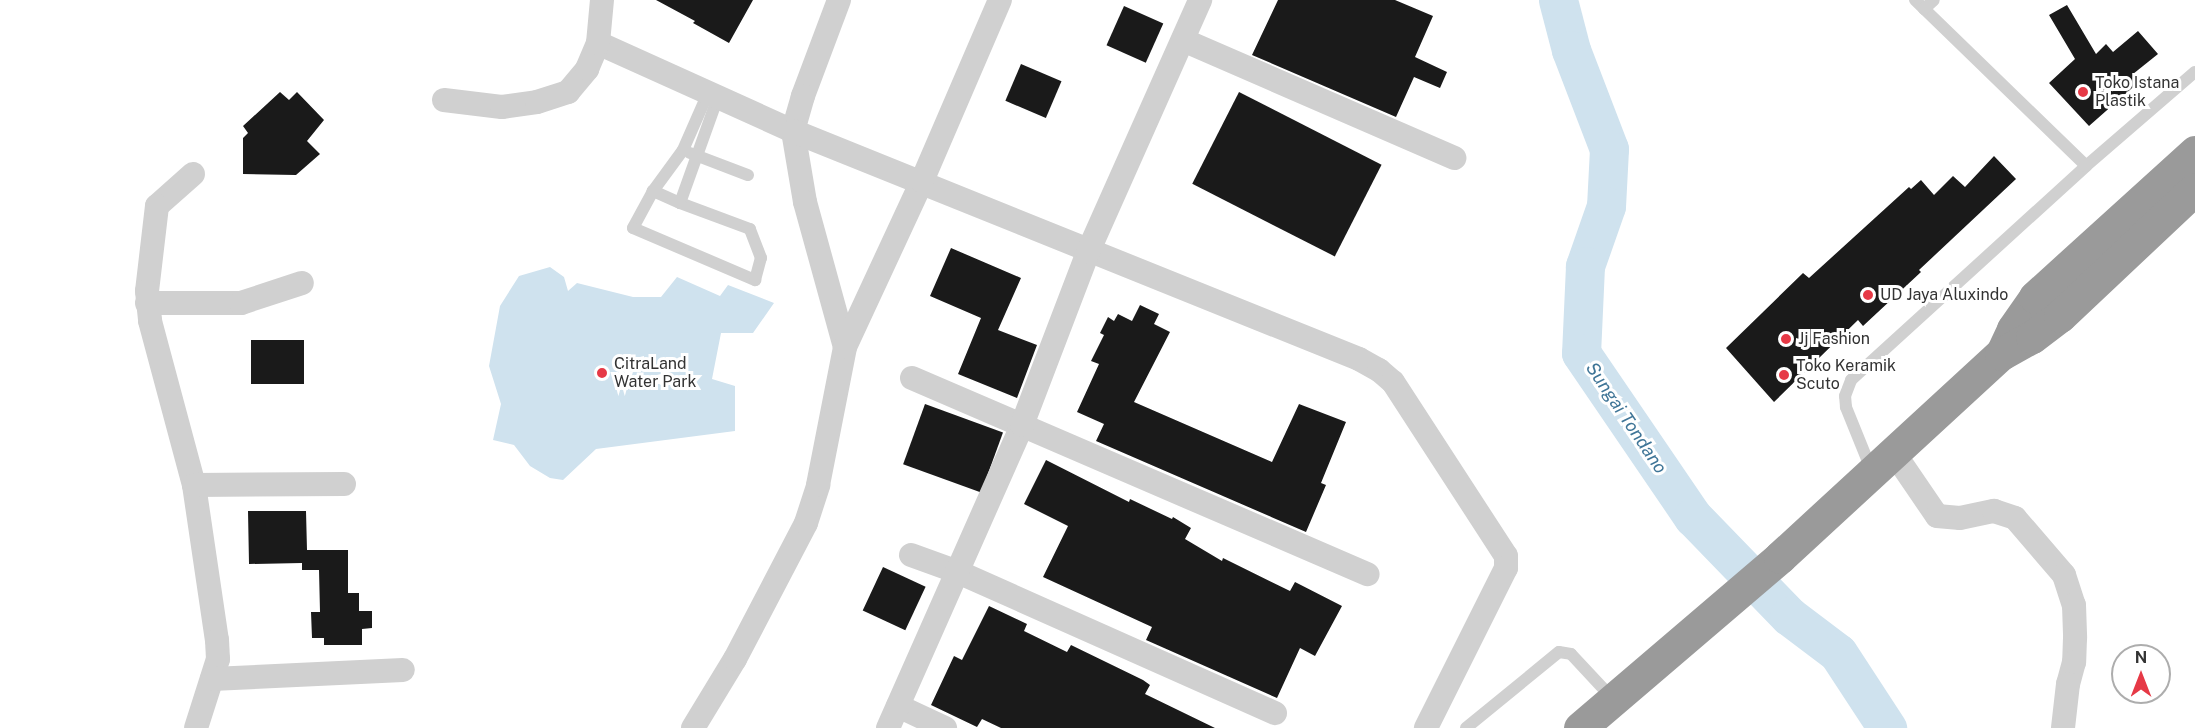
<!DOCTYPE html>
<style>
body{margin:0}
#map{position:relative;width:2195px;height:728px;overflow:hidden;background:#fff;font-family:"Public Sans",sans-serif}
div>[style]{position:absolute}
[style*='--x']{left:calc(var(--x)*1px);top:calc(var(--y)*1px);width:calc(var(--w)*1px);rotate:calc(var(--a)*1deg)}
.water>*{inset:0;background:#cfe2ee}
.river>*{height:39px;margin:-19.5px;padding:0 19.5px;transform-origin:19.5px;border-radius:19.5px;background:#cfe2ee}
.building>*{inset:0;background:#1a1a1a;transform-origin:0 0}
.lane>*{height:12px;margin:-6px;padding:0 6px;transform-origin:6px;border-radius:6px;background:#d0d0d0}
.street>*{height:24px;margin:-12px;padding:0 12px;transform-origin:12px;border-radius:12px;background:#d0d0d0}
.highway>*{height:33px;margin:-16.5px;padding:0 16.5px;transform-origin:16.5px;border-radius:16.5px;background:#9a9a9a}
.dots>*{width:16px;height:16px;translate:-50% -50%;box-sizing:border-box;border:3px solid #fff;border-radius:50%}
span{translate:-50% -50%;white-space:nowrap;text-align:center;line-height:1.15;-webkit-text-stroke:6px #fff;paint-order:stroke}
.poi-label{font-size:16px;color:#333}
.left{translate:0 -50%;text-align:left}
.water-label{font-size:18px;color:#3f7597;font-style:italic}
.north{position:absolute;left:2111px;top:644px;width:60px;height:60px;box-sizing:border-box;background:#fff;border:2px solid #adadad;border-radius:50%;rotate:0deg;font-size:16px;font-weight:700;line-height:24px;text-align:center;color:#333}
.north::after{content:'';display:block;margin:auto;width:21px;height:27px;background:#e63946;clip-path:polygon(50% 0,100% 100%,50% 72%,0 100%)}
</style>
<div id="map">
<div class="water">
<i style="clip-path:polygon(550px 267px,564px 277px,568px 291px,577px 283px,633px 297px,661px 297px,677px 277px,720px 296px,728px 285px,774px 303px,753px 333px,721px 333px,712px 379px,735px 386px,735px 431px,596px 449px,563px 480px,550px 478px,530px 466px,514px 445px,493px 440px,501px 404px,489px 366px,500px 306px,519px 276px)"></i>
</div>
<div class="river">
<i style="--x:1558;--y:0;--w:52;--a:75.4"></i>
<i style="--x:1571;--y:50;--w:106;--a:69"></i>
<i style="--x:1609;--y:149;--w:57;--a:93"></i>
<i style="--x:1606;--y:206;--w:64;--a:109.3"></i>
<i style="--x:1585;--y:266;--w:87;--a:92.6"></i>
<i style="--x:1581;--y:353;--w:199;--a:55.7"></i>
<i style="--x:1693;--y:517;--w:138;--a:45.9"></i>
<i style="--x:1789;--y:616;--w:61;--a:37.1"></i>
<i style="--x:1838;--y:653;--w:90;--a:56.8"></i>
</div>
<div class="building">
<i style="clip-path:polygon(656px 0,753px 0,729px 43px,693px 23px,695px 21px)"></i>
<i style="clip-path:polygon(1278px 0,1395px 0,1433px 16px,1415px 57px,1447px 72px,1440px 88px,1414px 77px,1396px 117px,1252px 55px)"></i>
<i style="clip-path:polygon(2067px 5px,2096px 54px,2106px 44px,2113px 52px,2138px 31px,2158px 54px,2133px 74px,2140px 81px,2089px 126px,2049px 83px,2075px 59px,2049px 15px)"></i>
<i style="left:1124px;top:6px;width:43px;height:43px;rotate:24deg"></i>
<i style="left:1021px;top:64px;width:44px;height:40px;rotate:23deg"></i>
<i style="clip-path:polygon(280px 92px,289px 100px,297px 92px,324px 120px,307px 141px,320px 154px,296px 175px,243px 174px,243px 138px,248px 133px,243px 126px)"></i>
<i style="left:1239px;top:92px;width:160px;height:103px;rotate:27deg"></i>
<i style="clip-path:polygon(1994px 156px,2016px 179px,1919px 270px,1921px 272px,1863px 326px,1858px 320px,1774px 402px,1726px 348px,1803px 273px,1809px 278px,1909px 187px,1911px 189px,1921px 180px,1934px 195px,1953px 176px,1965px 187px)"></i>
<i style="clip-path:polygon(951px 248px,1021px 278px,998px 330px,1037px 345px,1017px 398px,958px 374px,981px 318px,930px 296px)"></i>
<i style="clip-path:polygon(1140px 305px,1159px 314px,1154px 324px,1170px 332px,1134px 402px,1272px 462px,1299px 404px,1346px 422px,1321px 483px,1326px 485px,1306px 532px,1096px 441px,1104px 424px,1077px 412px,1099px 364px,1091px 361px,1104px 335px,1100px 333px,1108px 317px,1114px 321px,1118px 314px,1132px 321px)"></i>
<i style="left:251px;top:340px;width:53px;height:44px"></i>
<i style="left:925px;top:404px;width:83px;height:64px;rotate:20deg"></i>
<i style="clip-path:polygon(1046px 460px,1129px 502px,1130px 499px,1172px 519px,1173px 517px,1191px 528px,1185px 539px,1222px 561px,1223px 558px,1290px 591px,1295px 582px,1342px 606px,1315px 656px,1300px 648px,1277px 698px,1146px 640px,1152px 627px,1043px 577px,1068px 526px,1024px 504px)"></i>
<i style="clip-path:polygon(248px 511px,306px 511px,307px 550px,348px 550px,348px 593px,359px 593px,359px 611px,372px 611px,372px 628px,362px 629px,362px 645px,324px 645px,324px 638px,312px 638px,311px 612px,320px 612px,319px 570px,302px 570px,302px 563px,249px 564px)"></i>
<i style="left:883px;top:567px;width:47px;height:48px;rotate:25deg"></i>
<i style="clip-path:polygon(989px 606px,1027px 624px,1024px 631px,1067px 652px,1071px 645px,1143px 680px,1150px 685px,1145px 694px,1215px 728px,1001px 728px,982px 719px,977px 727px,931px 705px,954px 656px,962px 660px)"></i>
</div>
<div class="lane">
<i style="--x:1915;--y:0;--w:238;--a:44.1"></i>
<i style="--x:1924;--y:9;--w:13;--a:-42"></i>
<i style="--x:690;--y:153;--w:62;--a:20.8"></i>
<i style="--x:653;--y:191;--w:42;--a:118.4"></i>
<i style="--x:633;--y:228;--w:133;--a:23.1"></i>
<i style="--x:755;--y:280;--w:23;--a:-75"></i>
<i style="--x:761;--y:258;--w:31;--a:-111"></i>
<i style="--x:750;--y:229;--w:75;--a:-159.6"></i>
<i style="--x:680;--y:203;--w:113;--a:-70.3"></i>
<i style="--x:680;--y:203;--w:30;--a:-156"></i>
<i style="--x:653;--y:191;--w:51;--a:-53.8"></i>
<i style="--x:683;--y:150;--w:62;--a:-66.3"></i>
<i style="--x:1871;--y:469;--w:67;--a:-112"></i>
<i style="--x:1846;--y:407;--w:11;--a:-95"></i>
<i style="--x:1845;--y:396;--w:17;--a:-69"></i>
<i style="--x:1851;--y:380;--w:318;--a:-42.3"></i>
<i style="--x:2086;--y:166;--w:144;--a:-40.8"></i>
<i style="--x:1466;--y:728;--w:120;--a:-39.3"></i>
<i style="--x:1559;--y:652;--w:12;--a:9"></i>
<i style="--x:1571;--y:654;--w:62;--a:47"></i>
</div>
<div class="street">
<i style="--x:839;--y:0;--w:103;--a:110.6"></i>
<i style="--x:803;--y:96;--w:36;--a:106"></i>
<i style="--x:793;--y:131;--w:72;--a:80.4"></i>
<i style="--x:805;--y:202;--w:150;--a:74.6"></i>
<i style="--x:1183;--y:40;--w:296;--a:23.5"></i>
<i style="--x:598;--y:43;--w:214;--a:24.3"></i>
<i style="--x:793;--y:131;--w:610;--a:21.94"></i>
<i style="--x:1359;--y:359;--w:23;--a:29"></i>
<i style="--x:1379;--y:370;--w:18;--a:41"></i>
<i style="--x:1393;--y:382;--w:207;--a:57"></i>
<i style="--x:1506;--y:556;--w:12;--a:90"></i>
<i style="--x:1506;--y:568;--w:179;--a:116.6"></i>
<i style="--x:444;--y:100;--w:58;--a:6.9"></i>
<i style="--x:502;--y:107;--w:35;--a:-8"></i>
<i style="--x:537;--y:102;--w:33;--a:-18"></i>
<i style="--x:568;--y:92;--w:30;--a:-50"></i>
<i style="--x:587;--y:69;--w:28;--a:-67"></i>
<i style="--x:598;--y:43;--w:43;--a:-84.7"></i>
<i style="--x:193;--y:174;--w:48;--a:138.4"></i>
<i style="--x:157;--y:206;--w:86;--a:96.7"></i>
<i style="--x:147;--y:291;--w:30;--a:84"></i>
<i style="--x:150;--y:321;--w:170;--a:75"></i>
<i style="--x:194;--y:485;--w:157;--a:81.6"></i>
<i style="--x:217;--y:640;--w:19;--a:87"></i>
<i style="--x:218;--y:659;--w:72;--a:107.7"></i>
<i style="--x:147;--y:303;--w:94;--a:0"></i>
<i style="--x:241;--y:303;--w:64;--a:-18.2"></i>
<i style="--x:912;--y:378;--w:496;--a:23.3"></i>
<i style="--x:1894;--y:453;--w:76;--a:55.7"></i>
<i style="--x:1937;--y:516;--w:23;--a:5"></i>
<i style="--x:1960;--y:518;--w:35;--a:-12"></i>
<i style="--x:1994;--y:511;--w:22;--a:18"></i>
<i style="--x:2015;--y:518;--w:75;--a:49.3"></i>
<i style="--x:2064;--y:575;--w:32;--a:72"></i>
<i style="--x:2074;--y:605;--w:33;--a:88"></i>
<i style="--x:2075;--y:638;--w:24;--a:92"></i>
<i style="--x:2074;--y:662;--w:23;--a:105"></i>
<i style="--x:2068;--y:684;--w:44;--a:96.5"></i>
<i style="--x:194;--y:485;--w:150;--a:-0.4"></i>
<i style="--x:911;--y:555;--w:50;--a:19.9"></i>
<i style="--x:958;--y:572;--w:347;--a:24"></i>
<i style="--x:212;--y:679;--w:191;--a:-2.7"></i>
<i style="--x:898;--y:706;--w:52;--a:25.1"></i>
<i style="--x:693;--y:728;--w:81;--a:-58.7"></i>
<i style="--x:735;--y:659;--w:153;--a:-62.4"></i>
<i style="--x:806;--y:523;--w:40;--a:-72"></i>
<i style="--x:818;--y:485;--w:141;--a:-78.9"></i>
<i style="--x:845;--y:347;--w:183;--a:-65.1"></i>
<i style="--x:922;--y:181;--w:197;--a:-66.7"></i>
<i style="--x:888;--y:728;--w:331;--a:-66.1"></i>
<i style="--x:1022;--y:425;--w:185;--a:-69.1"></i>
<i style="--x:1088;--y:252;--w:276;--a:-66"></i>
</div>
<div class="highway">
<i style="--x:2002;--y:353;--w:26;--a:-65"></i>
<i style="--x:2013;--y:329;--w:39;--a:-55"></i>
<i style="--x:2035;--y:297;--w:216;--a:-42.2"></i>
<i style="--x:1580;--y:728;--w:263;--a:-40.5"></i>
<i style="--x:1780;--y:557;--w:300;--a:-42.6"></i>
<i style="--x:2001;--y:354;--w:35;--a:-29"></i>
<i style="--x:2032;--y:337;--w:35;--a:-37"></i>
<i style="--x:2060;--y:316;--w:185;--a:-43.3"></i>
</div>
<div class="dots">
<i style="left:2083px;top:92px;background:#e63946"></i>
<i style="left:1868px;top:295px;background:#e63946"></i>
<i style="left:1786px;top:339px;background:#e63946"></i>
<i style="left:602px;top:373px;background:#e63946"></i>
<i style="left:1784px;top:375px;background:#e63946"></i>
</div>
<div class="poi-label">
<span class="left" style="left:2095px;top:92px">Toko Istana<br>Plastik</span>
<span class="left" style="left:1880px;top:295px">UD Jaya Aluxindo</span>
<span class="left" style="left:1798px;top:339px">Jj Fashion</span>
<span class="left" style="left:614px;top:373px">CitraLand<br>Water Park</span>
<span class="left" style="left:1796px;top:375px">Toko Keramik<br>Scuto</span>
</div>
<div class="water-label">
<span style="left:1626px;top:418px;rotate:56deg">Sungai Tondano</span>
</div>
<div class="north">N</div>
</div>
